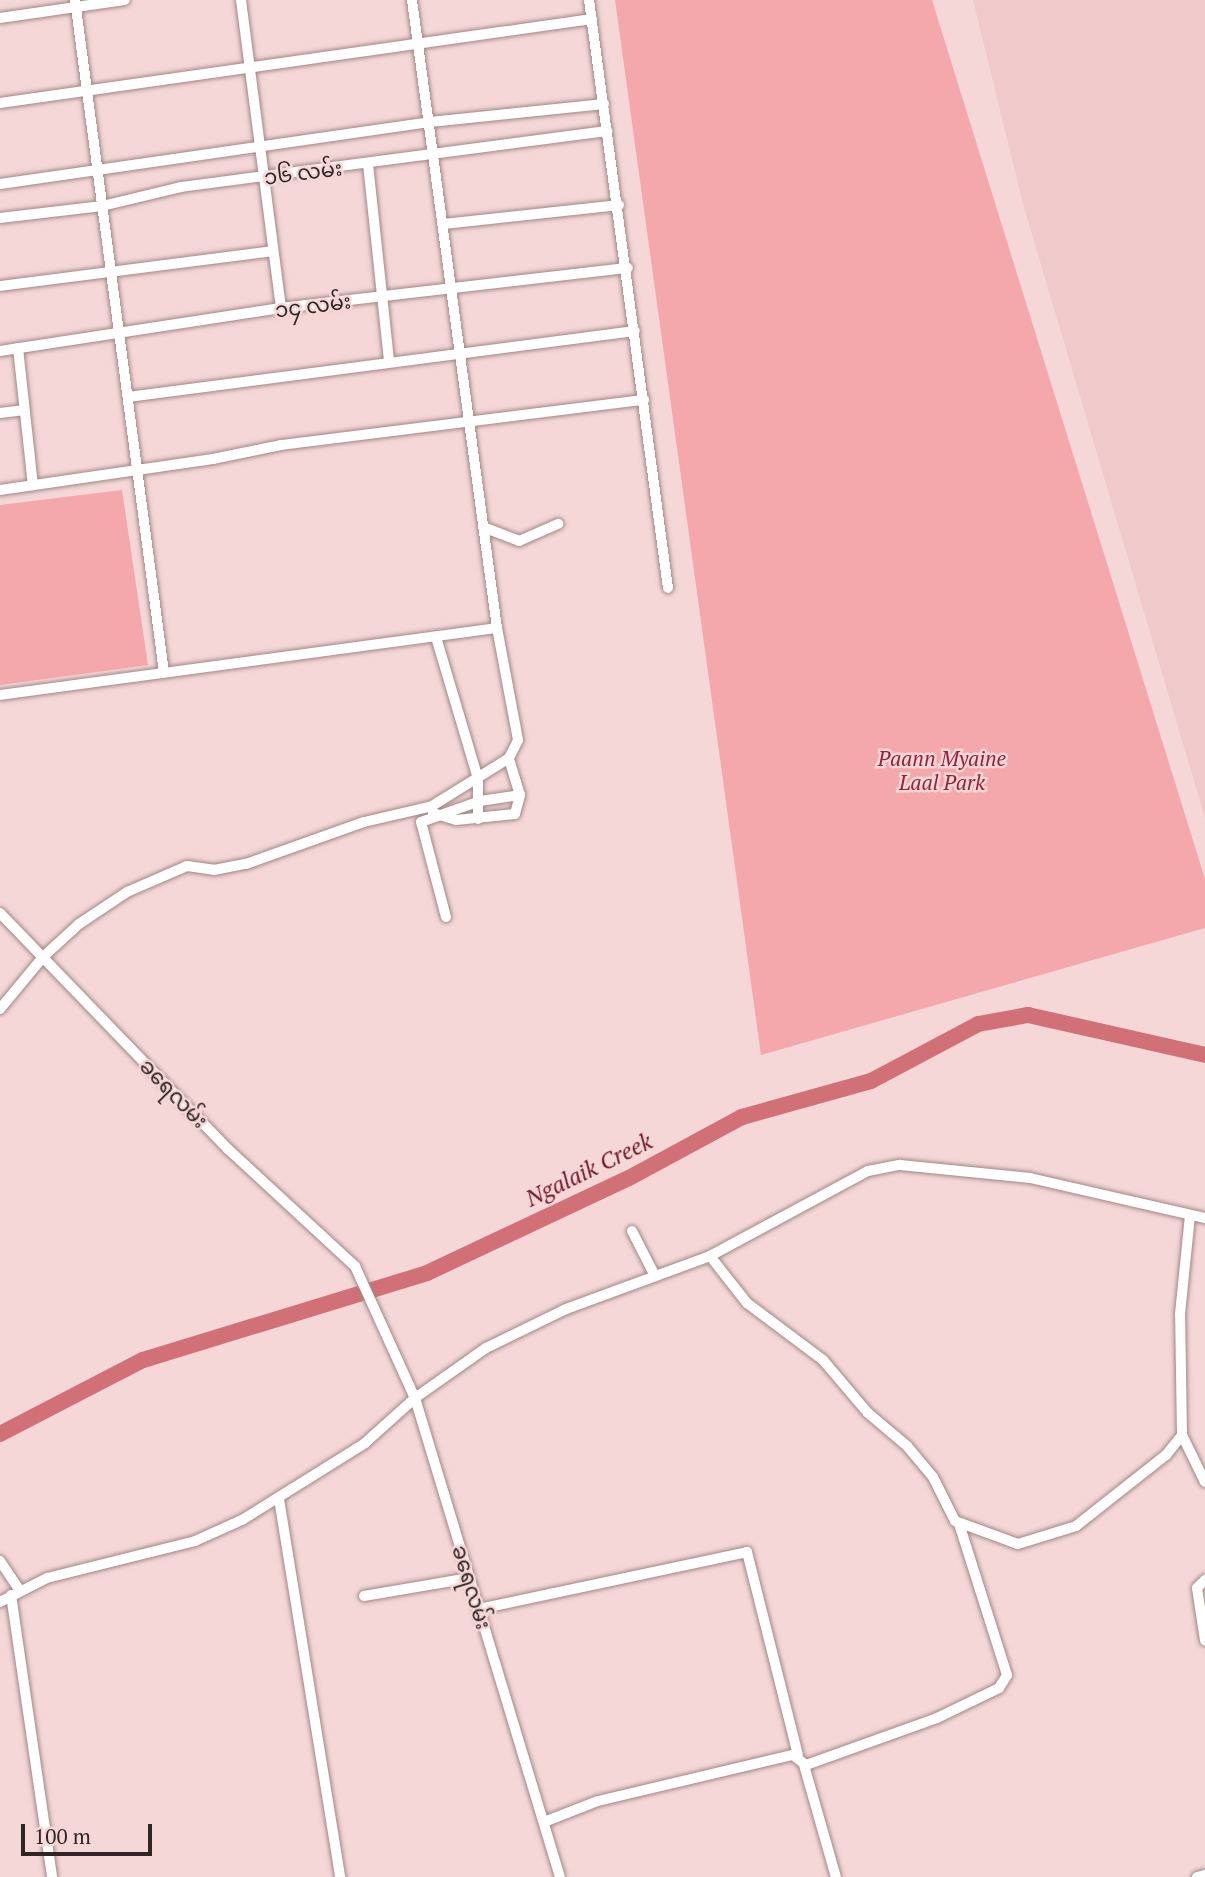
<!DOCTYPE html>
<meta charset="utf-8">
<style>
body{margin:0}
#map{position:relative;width:1205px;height:1877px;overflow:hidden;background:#f5d7d7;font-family:"PT Serif","Noto Sans Myanmar",serif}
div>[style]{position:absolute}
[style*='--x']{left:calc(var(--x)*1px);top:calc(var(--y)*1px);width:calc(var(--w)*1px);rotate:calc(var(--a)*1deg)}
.built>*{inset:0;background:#f0cacb}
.green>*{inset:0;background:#f4a8ab}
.river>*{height:16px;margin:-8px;padding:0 8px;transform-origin:8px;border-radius:8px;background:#d17076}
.roads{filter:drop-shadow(0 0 2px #a28787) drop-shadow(0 0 2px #a28787)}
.minor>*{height:10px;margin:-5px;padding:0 5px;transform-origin:5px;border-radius:5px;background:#fff}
span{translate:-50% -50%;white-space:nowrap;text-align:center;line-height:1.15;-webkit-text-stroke:5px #f5d7d7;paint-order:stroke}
.street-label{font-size:21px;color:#302525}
.park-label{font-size:21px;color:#972136;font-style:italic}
.water-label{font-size:23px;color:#711827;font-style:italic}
.scale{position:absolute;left:21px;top:1824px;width:131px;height:32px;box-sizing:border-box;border:4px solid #302525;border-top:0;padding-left:9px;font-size:21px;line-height:24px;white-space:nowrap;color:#302525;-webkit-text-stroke:5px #f5d7d7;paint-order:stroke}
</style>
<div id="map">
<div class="built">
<i style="clip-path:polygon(973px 0,1205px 0,1205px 818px,1023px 204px)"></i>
</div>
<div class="green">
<i style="clip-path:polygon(615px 0,932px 0,1205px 879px,1205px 928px,761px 1055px)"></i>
<i style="clip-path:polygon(122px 490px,148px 665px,0 685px,0 505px)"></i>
</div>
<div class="river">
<i style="--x:0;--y:1434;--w:161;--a:-27.4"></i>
<i style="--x:143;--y:1360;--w:297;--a:-17"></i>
<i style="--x:427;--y:1273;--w:223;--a:-25.2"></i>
<i style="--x:629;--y:1178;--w:128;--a:-28.4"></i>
<i style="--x:742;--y:1117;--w:134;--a:-15.6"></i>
<i style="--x:871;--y:1081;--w:121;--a:-28"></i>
<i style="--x:978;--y:1024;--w:51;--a:-10.2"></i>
<i style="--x:1028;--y:1015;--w:181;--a:12.7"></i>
</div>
<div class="roads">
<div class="minor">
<i style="--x:75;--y:0;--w:678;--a:82.46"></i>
<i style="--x:241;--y:0;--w:311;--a:82.6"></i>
<i style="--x:589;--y:0;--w:593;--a:82.35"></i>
<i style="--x:0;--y:18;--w:126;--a:-8.2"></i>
<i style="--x:0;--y:103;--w:598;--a:-8.08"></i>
<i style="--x:368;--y:164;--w:197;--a:83.9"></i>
<i style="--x:0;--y:184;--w:434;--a:-8.2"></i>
<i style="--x:430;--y:122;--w:175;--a:-5.9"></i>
<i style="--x:0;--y:218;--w:103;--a:-6.7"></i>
<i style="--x:102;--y:206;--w:81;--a:-13.5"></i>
<i style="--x:181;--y:187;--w:430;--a:-7.5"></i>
<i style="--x:444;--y:224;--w:176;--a:-6.2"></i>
<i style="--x:0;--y:286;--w:275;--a:-7.3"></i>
<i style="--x:18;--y:348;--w:138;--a:83.8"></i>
<i style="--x:0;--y:351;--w:284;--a:-8.7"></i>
<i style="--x:281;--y:308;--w:349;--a:-6.6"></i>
<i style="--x:128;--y:397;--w:511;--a:-7.42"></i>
<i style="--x:0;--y:413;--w:23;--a:-7"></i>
<i style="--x:0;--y:490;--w:215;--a:-8.3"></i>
<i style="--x:213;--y:459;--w:69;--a:-11.6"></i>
<i style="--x:281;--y:445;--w:366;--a:-7.1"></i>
<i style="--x:483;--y:527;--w:39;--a:21"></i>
<i style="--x:519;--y:541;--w:43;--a:-23.6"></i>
<i style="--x:436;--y:637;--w:148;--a:73.5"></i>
<i style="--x:478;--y:779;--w:40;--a:90"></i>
<i style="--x:0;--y:695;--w:501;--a:-7.68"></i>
<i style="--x:433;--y:813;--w:24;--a:17"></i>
<i style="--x:456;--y:820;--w:59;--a:-5.8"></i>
<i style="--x:515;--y:814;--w:20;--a:-75"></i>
<i style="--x:520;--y:795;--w:39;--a:-107"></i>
<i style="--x:0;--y:913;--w:328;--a:46"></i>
<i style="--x:228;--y:1149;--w:173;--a:42.7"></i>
<i style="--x:355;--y:1266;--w:145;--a:65.6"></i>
<i style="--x:415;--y:1398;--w:500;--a:73.16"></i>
<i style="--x:446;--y:917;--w:98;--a:-104.7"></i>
<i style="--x:421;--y:822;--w:63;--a:-19.6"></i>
<i style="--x:480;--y:801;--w:40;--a:-8.5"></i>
<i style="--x:0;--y:1009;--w:67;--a:-50.4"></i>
<i style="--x:43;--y:957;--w:49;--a:-42.5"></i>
<i style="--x:79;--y:924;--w:58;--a:-33.7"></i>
<i style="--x:127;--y:892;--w:65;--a:-23.4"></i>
<i style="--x:187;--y:866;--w:27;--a:8"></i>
<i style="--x:214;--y:870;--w:33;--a:-11"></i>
<i style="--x:246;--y:864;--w:125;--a:-19.6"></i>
<i style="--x:364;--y:822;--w:70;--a:-13.2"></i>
<i style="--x:432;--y:806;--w:91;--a:-31.9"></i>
<i style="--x:509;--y:758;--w:20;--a:-63"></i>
<i style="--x:518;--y:740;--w:114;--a:-100.6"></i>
<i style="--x:497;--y:628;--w:634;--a:-97.71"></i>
<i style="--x:632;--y:1231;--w:51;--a:62.9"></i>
<i style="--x:710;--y:1256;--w:60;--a:51.8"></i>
<i style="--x:747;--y:1303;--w:95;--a:36.9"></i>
<i style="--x:823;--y:1360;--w:70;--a:49.7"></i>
<i style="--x:868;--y:1413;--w:51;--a:40.2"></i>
<i style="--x:907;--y:1446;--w:40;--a:50"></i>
<i style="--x:933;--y:1477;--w:49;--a:63.4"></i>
<i style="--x:955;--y:1521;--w:67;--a:20.1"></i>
<i style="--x:1018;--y:1544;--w:61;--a:-17.2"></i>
<i style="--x:1076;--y:1526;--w:115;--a:-38.3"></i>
<i style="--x:1166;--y:1455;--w:26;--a:-51"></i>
<i style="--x:1182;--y:1435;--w:121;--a:-90.9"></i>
<i style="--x:1180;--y:1314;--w:99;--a:-84.2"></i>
<i style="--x:1182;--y:1435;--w:52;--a:63.9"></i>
<i style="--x:279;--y:1499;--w:383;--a:80.8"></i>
<i style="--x:0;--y:1561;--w:34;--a:56"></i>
<i style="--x:1205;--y:1580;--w:11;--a:135"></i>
<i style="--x:1197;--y:1588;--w:53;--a:81.3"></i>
<i style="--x:11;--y:1595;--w:285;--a:81.7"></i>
<i style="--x:364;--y:1596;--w:107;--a:-9.7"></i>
<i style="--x:0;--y:1602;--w:53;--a:-27.1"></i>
<i style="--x:47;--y:1578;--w:153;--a:-14"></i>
<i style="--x:195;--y:1541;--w:51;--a:-24.1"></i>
<i style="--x:242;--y:1520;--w:145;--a:-32"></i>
<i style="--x:365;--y:1443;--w:67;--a:-42"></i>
<i style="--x:415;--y:1398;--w:87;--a:-35.2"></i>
<i style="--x:486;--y:1348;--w:89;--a:-26"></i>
<i style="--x:566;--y:1309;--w:153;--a:-20.2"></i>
<i style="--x:710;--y:1256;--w:179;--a:-28.3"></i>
<i style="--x:868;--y:1171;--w:33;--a:-11"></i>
<i style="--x:900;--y:1165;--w:131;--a:5.7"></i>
<i style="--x:1030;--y:1178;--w:180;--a:12.9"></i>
<i style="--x:479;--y:1609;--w:274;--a:-12"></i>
<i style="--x:747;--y:1552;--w:209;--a:75.9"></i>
<i style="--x:804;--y:1765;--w:116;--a:74.1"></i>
<i style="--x:544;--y:1822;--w:58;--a:-21.3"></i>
<i style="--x:598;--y:1801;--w:200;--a:-13.3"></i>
<i style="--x:793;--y:1755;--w:16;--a:38"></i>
<i style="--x:806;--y:1765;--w:139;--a:-19.7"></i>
<i style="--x:937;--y:1718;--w:69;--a:-25.8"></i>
<i style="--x:999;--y:1688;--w:15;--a:-58"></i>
<i style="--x:1007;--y:1675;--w:158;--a:-107.6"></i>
<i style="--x:1197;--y:1877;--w:8;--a:-14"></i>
</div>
</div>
<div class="street-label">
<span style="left:303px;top:172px;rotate:-7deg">၁၆ လမ်း</span>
<span style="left:313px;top:305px;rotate:-7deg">၁၄ လမ်း</span>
<span style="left:174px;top:1093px;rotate:46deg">ခရေလမ်း</span>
<span style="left:472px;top:1587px;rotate:73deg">ခရေလမ်း</span>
</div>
<div class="park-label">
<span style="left:942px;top:770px">Paann Myaine<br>Laal Park</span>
</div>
<div class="water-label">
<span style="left:589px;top:1170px;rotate:-26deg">Ngalaik Creek</span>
</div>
<div class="scale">100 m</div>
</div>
